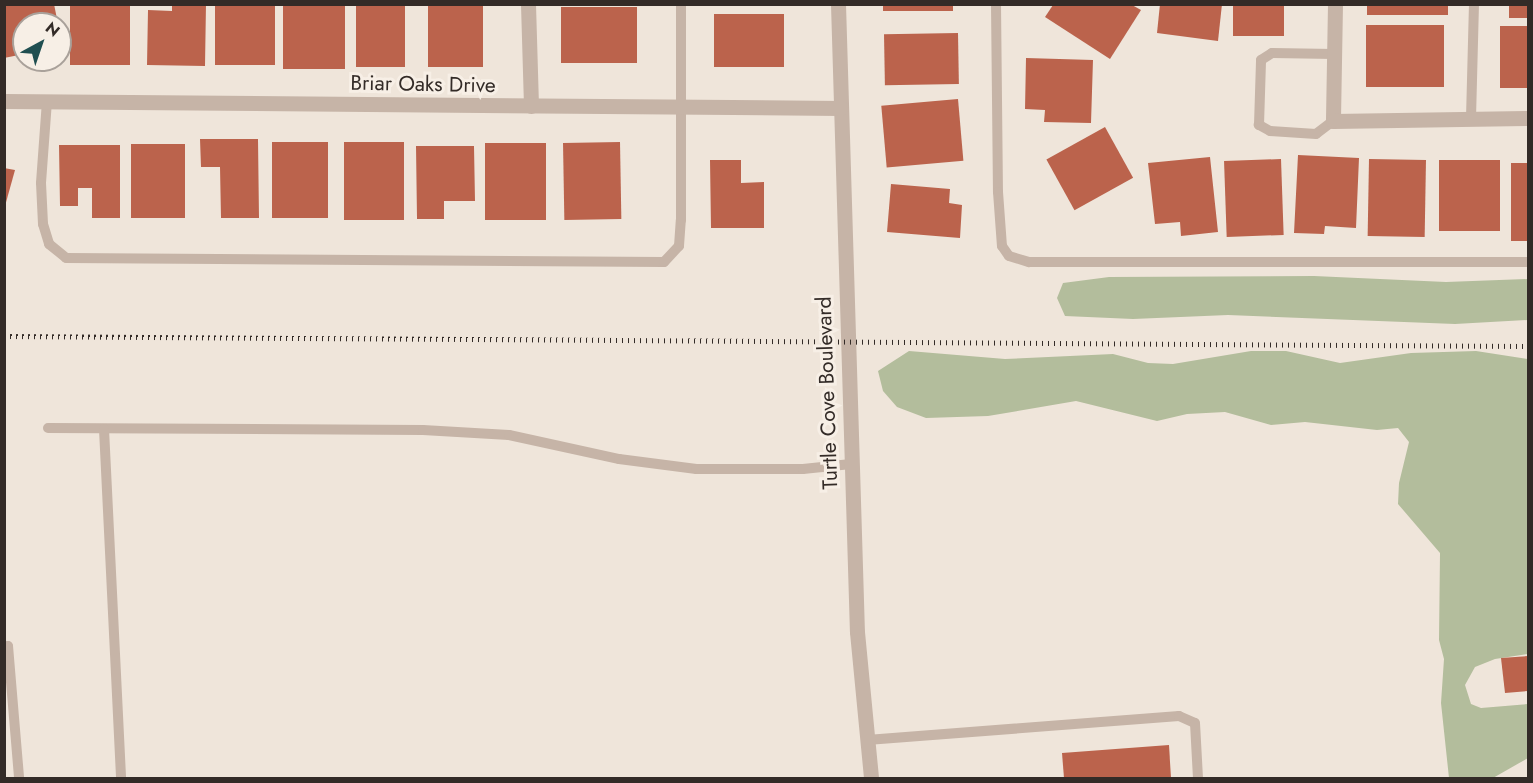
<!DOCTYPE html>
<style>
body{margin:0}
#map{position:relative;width:1533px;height:783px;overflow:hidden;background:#efe5da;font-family:Jost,sans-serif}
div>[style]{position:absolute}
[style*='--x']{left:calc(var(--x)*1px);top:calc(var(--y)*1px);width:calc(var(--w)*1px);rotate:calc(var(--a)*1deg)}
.green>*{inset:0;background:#b3bd9c}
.building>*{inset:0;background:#bb634c;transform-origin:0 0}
.service>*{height:10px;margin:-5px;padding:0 5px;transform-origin:5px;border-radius:5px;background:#c6b4a7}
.minor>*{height:15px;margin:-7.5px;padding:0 7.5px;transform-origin:7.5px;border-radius:7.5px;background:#c6b4a7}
.rail>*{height:4.5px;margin-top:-2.25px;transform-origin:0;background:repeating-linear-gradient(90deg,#332b27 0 1.5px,transparent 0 6px)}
span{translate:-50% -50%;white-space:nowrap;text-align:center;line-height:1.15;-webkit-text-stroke:6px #f7efe6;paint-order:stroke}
.street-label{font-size:21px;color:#332b27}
.frame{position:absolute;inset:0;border:6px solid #332b27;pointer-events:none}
.north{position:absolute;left:12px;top:12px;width:60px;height:60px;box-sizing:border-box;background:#f7efe6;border:2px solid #a9a19a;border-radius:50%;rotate:40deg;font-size:16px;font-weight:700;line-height:24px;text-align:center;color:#332b27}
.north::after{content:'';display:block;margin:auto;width:21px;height:27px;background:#204f51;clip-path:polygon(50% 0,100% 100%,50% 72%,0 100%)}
</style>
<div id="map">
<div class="green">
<i style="clip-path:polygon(1314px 276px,1446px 282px,1528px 279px,1528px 320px,1455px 324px,1228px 315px,1133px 319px,1065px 316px,1057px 298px,1063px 283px,1109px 277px)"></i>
<i style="clip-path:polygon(909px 351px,1005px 359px,1113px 354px,1148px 363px,1173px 364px,1251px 351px,1286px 351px,1340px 363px,1411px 353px,1476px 351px,1528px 359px,1528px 654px,1495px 659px,1475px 667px,1465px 685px,1471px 704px,1481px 708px,1528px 704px,1528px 758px,1493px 778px,1449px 778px,1441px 703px,1444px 659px,1439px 640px,1440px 553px,1398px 504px,1399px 483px,1409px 442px,1398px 428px,1377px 430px,1305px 422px,1271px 425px,1225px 412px,1187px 414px,1157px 421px,1076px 401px,988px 416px,926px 418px,897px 407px,883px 391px,878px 371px)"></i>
</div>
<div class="building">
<i style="clip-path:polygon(4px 4px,54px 4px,58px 24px,24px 24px,24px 54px,4px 58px)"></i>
<i style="left:70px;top:4px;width:60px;height:61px"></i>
<i style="clip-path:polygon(172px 4px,206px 4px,205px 66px,147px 65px,148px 10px,172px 11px)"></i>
<i style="left:215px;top:4px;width:60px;height:61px"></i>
<i style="left:283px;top:4px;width:62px;height:65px"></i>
<i style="left:356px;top:4px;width:49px;height:63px"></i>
<i style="left:428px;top:4px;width:55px;height:63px"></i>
<i style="left:883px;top:4px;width:70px;height:7px"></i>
<i style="clip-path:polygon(1160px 4px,1222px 4px,1218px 41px,1157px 33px)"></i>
<i style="left:1233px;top:4px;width:51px;height:32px"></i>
<i style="left:1367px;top:4px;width:81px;height:11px"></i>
<i style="left:1509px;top:4px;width:19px;height:14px"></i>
<i style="clip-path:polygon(1053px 5px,1132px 5px,1141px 10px,1110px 59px,1045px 17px)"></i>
<i style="left:561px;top:7px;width:76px;height:56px"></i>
<i style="left:714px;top:14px;width:70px;height:53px"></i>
<i style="left:1366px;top:25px;width:78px;height:62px"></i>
<i style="left:1500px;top:26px;width:28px;height:62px"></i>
<i style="left:958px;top:33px;width:51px;height:74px;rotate:89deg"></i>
<i style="clip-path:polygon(1026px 58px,1093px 60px,1091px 123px,1044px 122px,1045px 110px,1025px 109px)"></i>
<i style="left:958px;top:99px;width:62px;height:77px;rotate:85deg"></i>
<i style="left:1105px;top:127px;width:58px;height:67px;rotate:61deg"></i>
<i style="clip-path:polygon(200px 139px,258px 139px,259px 218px,221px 218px,220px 167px,201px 167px)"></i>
<i style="left:272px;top:142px;width:56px;height:76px"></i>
<i style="left:344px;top:142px;width:60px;height:78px"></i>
<i style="left:620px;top:142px;width:77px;height:57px;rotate:89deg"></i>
<i style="left:485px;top:143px;width:61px;height:77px"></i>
<i style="left:131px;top:144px;width:54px;height:74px"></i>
<i style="clip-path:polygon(59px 145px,120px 145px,120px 218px,92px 218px,92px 188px,78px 188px,78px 206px,60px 206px)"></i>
<i style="clip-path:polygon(416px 146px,474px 146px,475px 201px,444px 201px,444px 219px,417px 219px)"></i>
<i style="clip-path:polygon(1298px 155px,1359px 158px,1356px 228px,1325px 226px,1324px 234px,1294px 233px)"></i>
<i style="clip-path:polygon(1210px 157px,1218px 232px,1181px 236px,1180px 222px,1155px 224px,1148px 163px)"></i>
<i style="left:1281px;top:159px;width:76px;height:57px;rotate:88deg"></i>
<i style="left:1369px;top:159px;width:57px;height:77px;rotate:1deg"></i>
<i style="clip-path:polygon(710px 160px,741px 160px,741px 183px,764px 182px,764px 228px,711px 228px)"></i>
<i style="left:1439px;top:160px;width:61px;height:71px"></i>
<i style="left:1511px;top:163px;width:17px;height:78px"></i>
<i style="clip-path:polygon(4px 168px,15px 170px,5px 206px,4px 206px)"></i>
<i style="clip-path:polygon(891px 184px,950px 189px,949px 203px,962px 205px,960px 238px,887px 232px)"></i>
<i style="clip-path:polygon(1528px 656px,1528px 691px,1505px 693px,1501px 658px)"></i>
<i style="clip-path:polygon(1169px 745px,1171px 778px,1064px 778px,1062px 753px)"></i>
</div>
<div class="service">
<i style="--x:996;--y:4;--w:188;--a:89.4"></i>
<i style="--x:998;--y:192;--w:54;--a:85.8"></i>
<i style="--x:1002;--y:246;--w:12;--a:55"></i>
<i style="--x:1009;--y:256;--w:21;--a:17"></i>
<i style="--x:1029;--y:262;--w:499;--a:0"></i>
<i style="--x:47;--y:101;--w:82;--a:94.2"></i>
<i style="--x:41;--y:183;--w:41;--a:87.2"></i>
<i style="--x:43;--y:224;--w:21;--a:73"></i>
<i style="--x:49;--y:244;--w:22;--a:39"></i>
<i style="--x:66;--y:258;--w:598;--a:0.38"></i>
<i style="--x:664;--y:262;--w:22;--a:-47"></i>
<i style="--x:679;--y:246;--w:26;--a:-86"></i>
<i style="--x:681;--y:220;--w:216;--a:-90"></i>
<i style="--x:1471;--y:118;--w:114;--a:-88.5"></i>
<i style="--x:1333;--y:121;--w:21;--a:143"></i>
<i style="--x:1316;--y:134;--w:46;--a:-176.3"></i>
<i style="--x:1270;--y:131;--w:13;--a:-151"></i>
<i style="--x:1259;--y:125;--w:65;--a:-88.2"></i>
<i style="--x:1261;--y:60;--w:13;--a:-32"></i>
<i style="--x:1272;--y:53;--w:62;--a:0.9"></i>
<i style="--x:48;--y:428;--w:375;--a:0.3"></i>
<i style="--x:423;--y:430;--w:86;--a:3.3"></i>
<i style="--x:509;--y:435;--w:113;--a:12.3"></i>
<i style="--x:619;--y:459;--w:78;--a:7.4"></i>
<i style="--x:696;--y:469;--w:107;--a:0"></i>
<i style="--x:803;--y:469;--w:48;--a:-5.9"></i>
<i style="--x:104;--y:429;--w:349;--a:87.2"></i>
<i style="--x:4;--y:647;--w:4;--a:-14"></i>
<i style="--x:8;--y:646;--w:132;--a:85.2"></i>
<i style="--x:867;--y:740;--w:313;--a:-4.4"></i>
<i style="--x:1179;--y:716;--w:17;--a:24"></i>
<i style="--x:1195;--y:723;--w:55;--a:86.9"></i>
</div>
<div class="minor">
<i style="--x:528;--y:4;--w:102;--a:88.3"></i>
<i style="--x:838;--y:4;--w:628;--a:88.27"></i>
<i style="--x:857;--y:632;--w:147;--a:84.5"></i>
<i style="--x:1335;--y:4;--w:117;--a:91"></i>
<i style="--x:1333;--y:121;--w:195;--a:-0.9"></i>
<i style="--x:4;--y:101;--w:837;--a:0.48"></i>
</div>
<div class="rail">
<i style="--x:4;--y:336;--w:1524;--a:0.38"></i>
</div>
<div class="street-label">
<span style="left:423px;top:84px;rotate:1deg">Briar Oaks Drive</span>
<span style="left:827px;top:393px;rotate:-92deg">Turtle Cove Boulevard</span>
</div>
<div class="frame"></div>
<div class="north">N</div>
</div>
